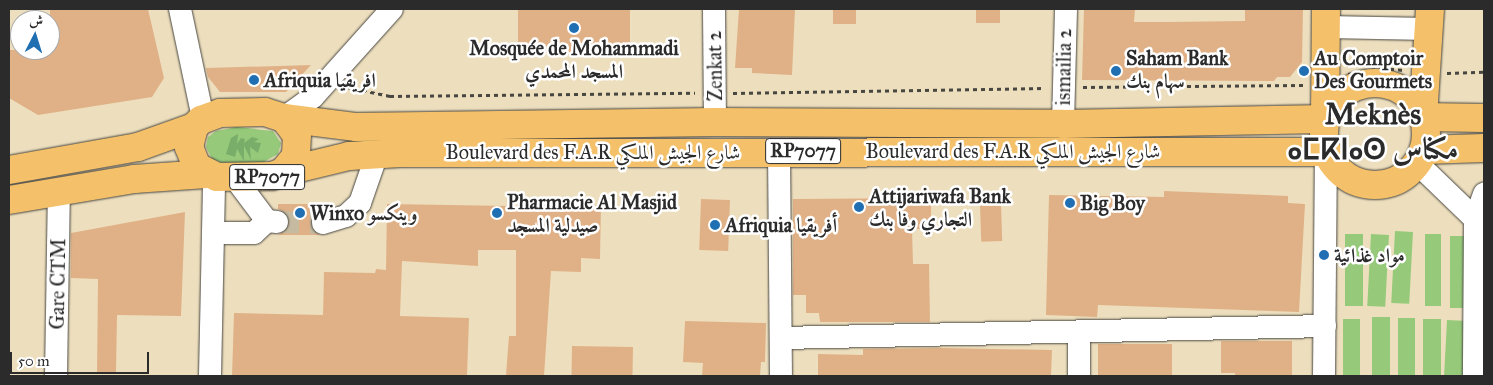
<!DOCTYPE html>
<meta charset="utf-8">
<style>
body{margin:0}
#map{position:relative;width:1493px;height:385px;overflow:hidden;background:#eddfbe;font-family:"IM FELL Great Primer",Amiri,"Noto Sans Tifinagh",serif}
div>[style]{position:absolute}
[style*='--x']{left:calc(var(--x)*1px);top:calc(var(--y)*1px);width:calc(var(--w)*1px);rotate:calc(var(--a)*1deg)}
.green>*{inset:0;background:#96ca7a;transform-origin:0 0}
.forest>*{inset:0;background:#78ae6a}
.building>*{inset:0;background:#e0b186;transform-origin:0 0}
.minor-tunnel>*{height:22px;margin-top:-11px;transform-origin:0;background:repeating-linear-gradient(90deg,#c6bba1 0 22px,transparent 0 33px)}
.path>*{height:3px;margin-top:-1.5px;transform-origin:0;background:repeating-linear-gradient(90deg,#484641 0 4px,transparent 0 8px)}
.roads{filter:drop-shadow(0 0 1px #484641) drop-shadow(0 0 1px #484641)}
.minor>*{height:22px;margin:-11px;padding:0 11px;transform-origin:11px;border-radius:11px;background:#fff}
.major>*{height:28px;margin:-14px;padding:0 14px;transform-origin:14px;border-radius:14px;background:#f4c16a}
.major>.ring{margin:-14px;padding:0;box-sizing:content-box;background:none;border:28px solid #f4c16a;border-radius:50%}
.dots>*{width:14px;height:14px;translate:-50% -50%;box-sizing:border-box;border:2px solid #fff;border-radius:50%}
span{translate:-50% -50%;white-space:nowrap;text-align:center;line-height:1.15;-webkit-text-stroke:5px #fff;paint-order:stroke}
.shield-label span{padding:1px 4px;background:#fff;border:1px solid;border-radius:4px;-webkit-text-stroke-width:0}
.shield-label{font-size:19px;color:#2b2b2b;font-weight:700}
.poi-label{font-size:20px;color:#2b2b2b;font-weight:700}
.left{translate:0 -50%;text-align:left}
.street-label{font-size:20px;color:#2b2b2b}
.town-label{font-size:30px;color:#2b2b2b;font-weight:700}
.frame{position:absolute;inset:0;border:10px solid #2b2b2b;pointer-events:none}
.north{position:absolute;left:10px;top:10px;width:50px;height:50px;box-sizing:border-box;background:#fff;border:1px solid #aaa;border-radius:50%;rotate:5deg;font-size:14px;font-weight:700;line-height:20px;text-align:center;color:#2b2b2b}
.north::after{content:'';display:block;margin:auto;width:18px;height:22px;background:#1f6fb2;clip-path:polygon(50% 0,100% 100%,50% 72%,0 100%)}
.scale{position:absolute;left:10px;top:352px;width:139px;height:22px;box-sizing:border-box;border:2px solid #2b2b2b;border-top:0;padding-left:6px;font-size:15px;line-height:18px;white-space:nowrap;color:#2b2b2b;-webkit-text-stroke:4px #fff;paint-order:stroke}
</style>
<div id="map">
<div class="green">
<i style="clip-path:polygon(237px 127px,273px 131px,281px 143px,278px 154px,262px 163px,223px 163px,212px 159px,206px 147px,208px 137px,216px 131px)"></i>
<i style="left:1395px;top:231px;width:18px;height:72px;rotate:3deg"></i>
<i style="left:1345px;top:234px;width:18px;height:72px"></i>
<i style="left:1371px;top:234px;width:18px;height:72px;rotate:3deg"></i>
<i style="left:1425px;top:234px;width:16px;height:72px"></i>
<i style="left:1450px;top:236px;width:16px;height:72px"></i>
<i style="left:1372px;top:317px;width:18px;height:59px"></i>
<i style="left:1398px;top:318px;width:17px;height:58px"></i>
<i style="left:1343px;top:319px;width:17px;height:57px"></i>
<i style="left:1423px;top:319px;width:18px;height:57px"></i>
<i style="left:1447px;top:320px;width:21px;height:56px;rotate:3deg"></i>
</div>
<div class="forest">
<i style="clip-path:polygon(238px 134px,237px 144px,241px 138px,245px 139px,244px 143px,252px 137px,259px 139px,254px 142px,261px 143px,258px 153px,250px 147px,251px 160px,244px 146px,244px 161px,237px 149px,235px 157px,226px 154px,231px 138px)"></i>
</div>
<div class="building">
<i style="clip-path:polygon(50px 9px,148px 9px,164px 78px,152px 97px,38px 115px,9px 98px,9px 50px,50px 50px)"></i>
<i style="left:518px;top:9px;width:112px;height:44px"></i>
<i style="clip-path:polygon(739px 9px,795px 9px,792px 75px,752px 73px,752px 68px,735px 68px)"></i>
<i style="left:833px;top:9px;width:23px;height:15px"></i>
<i style="left:976px;top:9px;width:24px;height:14px"></i>
<i style="clip-path:polygon(1084px 9px,1135px 9px,1134px 22px,1166px 22px,1245px 21px,1245px 9px,1303px 9px,1302px 62px,1290px 77px,1277px 77px,1274px 81px,1082px 80px)"></i>
<i style="clip-path:polygon(311px 65px,286px 92px,220px 92px,208px 77px,206px 68px)"></i>
<i style="clip-path:polygon(1164px 191px,1288px 196px,1288px 203px,1305px 204px,1299px 312px,1098px 305px,1097px 317px,1046px 315px,1049px 195px,1164px 197px)"></i>
<i style="clip-path:polygon(517px 198px,583px 199px,583px 204px,601px 205px,600px 259px,581px 258px,581px 272px,551px 271px,544px 376px,506px 375px,509px 336px,516px 336px,516px 250px,478px 250px,478px 266px,402px 261px,400px 316px,469px 318px,467px 376px,232px 376px,234px 313px,323px 315px,324px 272px,375px 273px,376px 269px,386px 270px,387px 204px,517px 206px)"></i>
<i style="clip-path:polygon(931px 198px,931px 229px,912px 229px,913px 264px,929px 264px,930px 322px,820px 322px,819px 313px,806px 313px,806px 295px,793px 295px,793px 199px)"></i>
<i style="left:701px;top:199px;width:29px;height:51px;rotate:2deg"></i>
<i style="clip-path:polygon(278px 204px,323px 204px,323px 209px,314px 214px,310px 221px,311px 227px,319px 235px,278px 235px,287px 230px,290px 223px,285px 212px,278px 209px)"></i>
<i style="left:1001px;top:205px;width:36px;height:21px;rotate:88deg"></i>
<i style="clip-path:polygon(185px 212px,181px 316px,117px 315px,116px 373px,97px 373px,98px 279px,71px 278px,71px 233px)"></i>
<i style="clip-path:polygon(685px 321px,766px 323px,765px 362px,761px 362px,760px 376px,702px 376px,703px 363px,683px 362px)"></i>
<i style="clip-path:polygon(1221px 341px,1292px 341px,1292px 376px,1235px 376px,1235px 373px,1221px 373px)"></i>
<i style="left:1098px;top:344px;width:74px;height:32px"></i>
<i style="left:572px;top:346px;width:61px;height:30px;rotate:1deg"></i>
<i style="clip-path:polygon(941px 348px,1052px 350px,1051px 376px,818px 376px,818px 354px,863px 355px,863px 349px)"></i>
</div>
<div class="minor-tunnel">
<i style="--x:277;--y:222;--w:46;--a:1.2"></i>
</div>
<div class="path">
<i style="--x:1447;--y:73;--w:37;--a:-2"></i>
<i style="--x:1348;--y:74;--w:35;--a:-10"></i>
<i style="--x:1382;--y:68;--w:22;--a:5"></i>
<i style="--x:347;--y:87;--w:44;--a:11.8"></i>
<i style="--x:390;--y:96;--w:305;--a:-0.6"></i>
<i style="--x:1083;--y:87;--w:222;--a:-0.5"></i>
<i style="--x:733;--y:93;--w:312;--a:-0.9"></i>
</div>
<div class="roads">
<div class="minor">
<i style="--x:180;--y:9;--w:111;--a:78.1"></i>
<i style="--x:714;--y:9;--w:113;--a:89.5"></i>
<i style="--x:1326;--y:27;--w:103;--a:1.1"></i>
<i style="--x:284;--y:118;--w:36;--a:-36"></i>
<i style="--x:313;--y:97;--w:118;--a:-48.1"></i>
<i style="--x:1063;--y:124;--w:115;--a:-88.5"></i>
<i style="--x:779;--y:151;--w:225;--a:89.5"></i>
<i style="--x:1417;--y:163;--w:81;--a:44"></i>
<i style="--x:1475;--y:219;--w:157;--a:90.4"></i>
<i style="--x:234;--y:177;--w:55;--a:53.1"></i>
<i style="--x:267;--y:221;--w:10;--a:6"></i>
<i style="--x:1475;--y:219;--w:27;--a:-70"></i>
<i style="--x:323;--y:223;--w:24;--a:-17"></i>
<i style="--x:346;--y:216;--w:19;--a:-43"></i>
<i style="--x:360;--y:203;--w:52;--a:-70.9"></i>
<i style="--x:213;--y:233;--w:41;--a:0"></i>
<i style="--x:254;--y:233;--w:18;--a:-43"></i>
<i style="--x:1079;--y:333;--w:43;--a:90"></i>
<i style="--x:781;--y:338;--w:544;--a:-1.26"></i>
<i style="--x:56;--y:376;--w:185;--a:-89.1"></i>
<i style="--x:210;--y:376;--w:199;--a:-88.8"></i>
<i style="--x:1324;--y:376;--w:224;--a:-89.5"></i>
</div>
<div class="major">
<i style="--x:1430;--y:9;--w:108;--a:93.7"></i>
<i style="--x:1423;--y:117;--w:61;--a:0.9"></i>
<i class="ring" style="left:1324px;top:83px;width:74px;height:74px"></i>
<i style="--x:265;--y:112;--w:20;--a:18"></i>
<i style="--x:284;--y:118;--w:21;--a:53"></i>
<i style="--x:297;--y:135;--w:21;--a:93"></i>
<i style="--x:296;--y:156;--w:21;--a:129"></i>
<i style="--x:283;--y:172;--w:12;--a:160"></i>
<i style="--x:272;--y:176;--w:55;--a:179"></i>
<i style="--x:217;--y:177;--w:22;--a:-153"></i>
<i style="--x:197;--y:167;--w:22;--a:-112"></i>
<i style="--x:189;--y:147;--w:21;--a:-76"></i>
<i style="--x:194;--y:127;--w:10;--a:-45"></i>
<i style="--x:201;--y:120;--w:20;--a:-20"></i>
<i style="--x:220;--y:113;--w:45;--a:-1.3"></i>
<i style="--x:284;--y:118;--w:73;--a:7.1"></i>
<i style="--x:356;--y:127;--w:359;--a:-0.8"></i>
<i style="--x:715;--y:122;--w:348;--a:0.3"></i>
<i style="--x:1063;--y:124;--w:262;--a:-1.1"></i>
<i style="--x:1325;--y:119;--w:110;--a:-89.5"></i>
<i style="--x:1424;--y:150;--w:60;--a:-1.9"></i>
<i style="--x:9;--y:170;--w:131;--a:-10.1"></i>
<i style="--x:138;--y:147;--w:59;--a:-19.7"></i>
<i style="--x:283;--y:172;--w:68;--a:-13.6"></i>
<i style="--x:349;--y:156;--w:51;--a:-3.4"></i>
<i style="--x:400;--y:153;--w:926;--a:-0.06"></i>
<i style="--x:9;--y:200;--w:127;--a:-9.5"></i>
<i style="--x:134;--y:179;--w:72;--a:-4"></i>
</div>
</div>
<div class="dots">
<i style="left:574px;top:28px;background:#1f6fb2"></i>
<i style="left:1116px;top:71px;background:#1f6fb2"></i>
<i style="left:1304px;top:71px;background:#1f6fb2"></i>
<i style="left:254px;top:80px;background:#1f6fb2"></i>
<i style="left:1070px;top:203px;background:#1f6fb2"></i>
<i style="left:859px;top:207px;background:#1f6fb2"></i>
<i style="left:300px;top:213px;background:#1f6fb2"></i>
<i style="left:497px;top:213px;background:#1f6fb2"></i>
<i style="left:715px;top:225px;background:#1f6fb2"></i>
<i style="left:1324px;top:255px;background:#1f6fb2"></i>
</div>
<div class="shield-label">
<span style="left:803px;top:151px">RP7077</span>
<span style="left:267px;top:177px">RP7077</span>
</div>
<div class="poi-label">
<span style="left:574px;top:60px">Mosquée de Mohammadi<br>المسجد المحمدي</span>
<span class="left" style="left:1126px;top:70px">Saham Bank<br>سهام بنك</span>
<span class="left" style="left:1314px;top:70px">Au Comptoir<br>Des Gourmets</span>
<span class="left" style="left:264px;top:80px">Afriquia افريقيا</span>
<span class="left" style="left:869px;top:208px">Attijariwafa Bank<br>التجاري وفا بنك</span>
<span class="left" style="left:507px;top:214px">Pharmacie Al Masjid<br>صيدلية المسجد</span>
<span class="left" style="left:1080px;top:203px">Big Boy</span>
<span class="left" style="left:310px;top:213px">Winxo وينكسو</span>
<span class="left" style="left:725px;top:225px">Afriquia أفريقيا</span>
<span class="left" style="left:1334px;top:255px">مواد غذائية</span>
</div>
<div class="street-label">
<span style="left:715px;top:66px;rotate:-91deg">Zenkat 2</span>
<span style="left:1064px;top:67px;rotate:-89deg">ismailia 2</span>
<span style="left:1013px;top:151px">Boulevard des F.A.R شارع الجيش الملكي</span>
<span style="left:593px;top:152px">Boulevard des F.A.R شارع الجيش الملكي</span>
<span style="left:58px;top:284px;rotate:-89deg">Gare CTM</span>
</div>
<div class="town-label">
<span style="left:1373px;top:131px">Meknès<br>ⴰⵎⴽⵏⴰⵙ مكناس</span>
</div>
<div class="frame"></div>
<div class="north">ش</div>
<div class="scale">50 m</div>
</div>
